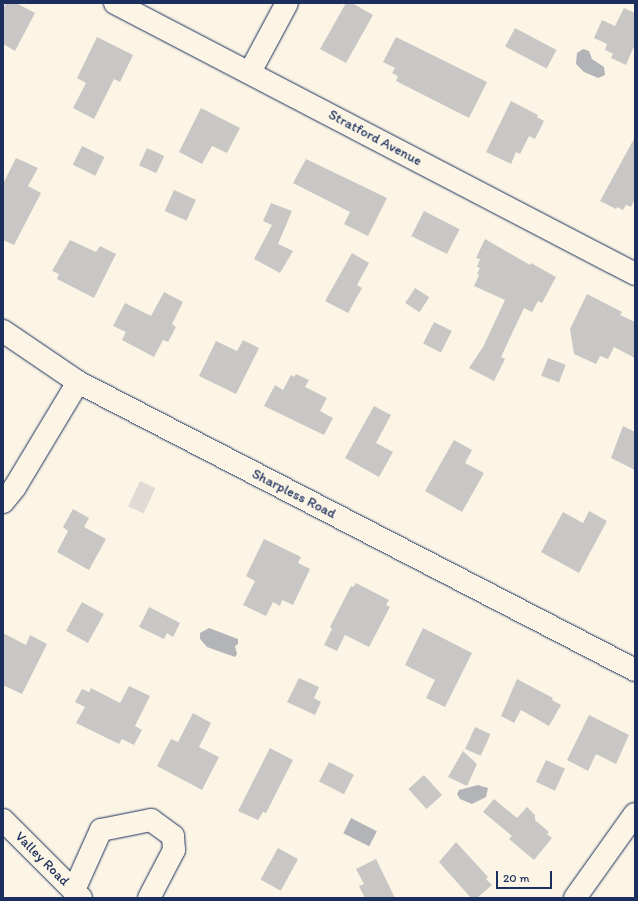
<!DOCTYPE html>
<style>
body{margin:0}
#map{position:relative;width:638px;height:901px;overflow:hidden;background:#fcf5e5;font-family:Itim,sans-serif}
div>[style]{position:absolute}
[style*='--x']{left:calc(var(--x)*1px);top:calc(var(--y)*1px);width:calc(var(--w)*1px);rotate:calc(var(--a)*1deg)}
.green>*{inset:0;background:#dfdbd4;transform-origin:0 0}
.water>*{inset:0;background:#b2b4b8;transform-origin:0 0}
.building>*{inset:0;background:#c8c7c6;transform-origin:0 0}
.roads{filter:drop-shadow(0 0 1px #1b2f5e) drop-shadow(0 0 1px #1b2f5e)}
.minor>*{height:22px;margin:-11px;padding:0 11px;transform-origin:11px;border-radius:11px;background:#fcf5e5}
span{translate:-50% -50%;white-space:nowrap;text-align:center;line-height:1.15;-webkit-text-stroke:3px #fcf5e5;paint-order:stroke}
.street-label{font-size:14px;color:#1b2f5e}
.frame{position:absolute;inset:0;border:4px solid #1b2f5e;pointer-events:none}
.scale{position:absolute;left:496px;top:871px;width:56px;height:18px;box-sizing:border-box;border:2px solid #1b2f5e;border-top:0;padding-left:5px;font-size:12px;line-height:14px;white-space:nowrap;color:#1b2f5e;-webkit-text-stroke:3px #fcf5e5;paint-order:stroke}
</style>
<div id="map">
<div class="green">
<i style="left:140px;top:481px;width:17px;height:28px;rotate:25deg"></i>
</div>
<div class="water">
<i style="clip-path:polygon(583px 49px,589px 51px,592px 59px,604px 67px,605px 75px,598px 78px,584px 72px,576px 64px,577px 53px)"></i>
<i style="clip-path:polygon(209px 628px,238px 639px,238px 644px,235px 646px,237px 654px,235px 657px,207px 647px,200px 639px,200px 633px)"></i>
<i style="clip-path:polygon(478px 785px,488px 788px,486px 797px,472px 804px,460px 799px,457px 794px,459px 790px)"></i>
<i style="left:351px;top:818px;width:29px;height:17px;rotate:27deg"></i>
</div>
<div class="building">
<i style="clip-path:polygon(6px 3px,16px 3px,35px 13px,15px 51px,3px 44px,3px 9px)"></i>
<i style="clip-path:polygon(346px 3px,352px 3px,373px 15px,346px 63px,320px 49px)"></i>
<i style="clip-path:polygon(624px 8px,635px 13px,635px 44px,626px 65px,611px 58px,613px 54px,605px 50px,607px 44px,594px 38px,602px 20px,615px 26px)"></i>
<i style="left:515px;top:28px;width:47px;height:21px;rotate:28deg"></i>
<i style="clip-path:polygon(97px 37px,133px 55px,120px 82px,114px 79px,94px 119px,73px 108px,86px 83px,77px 78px)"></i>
<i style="clip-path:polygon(396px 37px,487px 82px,469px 118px,396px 81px,398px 76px,392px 73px,395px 68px,383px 62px)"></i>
<i style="clip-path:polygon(511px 101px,538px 115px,537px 117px,544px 121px,535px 139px,529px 136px,520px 154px,516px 152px,511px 164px,486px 152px)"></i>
<i style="clip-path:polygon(201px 108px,240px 128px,227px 153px,212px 146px,202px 164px,179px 152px)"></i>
<i style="clip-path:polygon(635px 137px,635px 199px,631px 207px,626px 205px,623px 210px,617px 207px,616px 209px,600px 201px)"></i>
<i style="left:82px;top:146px;width:25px;height:21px;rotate:26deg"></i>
<i style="left:147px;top:148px;width:19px;height:19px;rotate:25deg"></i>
<i style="clip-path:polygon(16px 158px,38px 168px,28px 186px,41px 193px,14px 245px,3px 240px,3px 184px)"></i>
<i style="clip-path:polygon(306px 159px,387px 198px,368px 236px,344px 224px,350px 212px,293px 183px)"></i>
<i style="left:174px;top:190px;width:24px;height:23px;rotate:24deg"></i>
<i style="clip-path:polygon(271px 203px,292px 211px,278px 244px,293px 251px,280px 273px,254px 259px,272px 225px,263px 221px)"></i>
<i style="left:424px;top:211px;width:40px;height:28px;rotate:27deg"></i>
<i style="clip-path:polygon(485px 239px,530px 265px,531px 263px,556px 277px,542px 303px,538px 301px,532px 312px,524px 308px,501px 357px,505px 359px,494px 381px,469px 368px,483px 347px,505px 300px,474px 286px,479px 275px,477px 274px,480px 268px,477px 267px,480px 259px,476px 258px)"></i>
<i style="clip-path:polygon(70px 240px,96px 252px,100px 246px,116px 254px,94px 298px,57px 279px,59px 274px,52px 271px)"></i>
<i style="clip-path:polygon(352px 253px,369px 263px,357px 285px,362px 288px,348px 313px,325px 301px)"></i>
<i style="left:415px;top:288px;width:17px;height:18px;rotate:33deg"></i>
<i style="clip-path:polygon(164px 292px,183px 302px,172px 324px,176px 327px,168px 342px,163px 340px,154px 357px,122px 340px,126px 332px,113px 326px,125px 303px,151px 316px)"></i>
<i style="clip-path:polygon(587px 294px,622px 312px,620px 315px,635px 322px,635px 358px,614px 347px,608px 359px,600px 356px,596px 364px,574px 354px,570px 329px)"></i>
<i style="left:434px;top:322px;width:20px;height:24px;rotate:27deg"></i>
<i style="clip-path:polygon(243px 340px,259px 348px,236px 394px,199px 376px,216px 341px,237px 351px)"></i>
<i style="left:548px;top:358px;width:19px;height:19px;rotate:21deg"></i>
<i style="clip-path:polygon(296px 374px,309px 380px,305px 387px,327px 398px,320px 411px,333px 418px,324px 435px,264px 406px,275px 385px,283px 390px,291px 375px,294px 377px)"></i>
<i style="clip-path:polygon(374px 406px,391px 415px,376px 443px,393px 452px,379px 477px,345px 458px)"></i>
<i style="clip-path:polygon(623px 426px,635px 432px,635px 470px,611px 458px)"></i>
<i style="clip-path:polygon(454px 440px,472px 450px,465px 463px,484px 473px,462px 512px,425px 491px)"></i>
<i style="clip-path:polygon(73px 509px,89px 518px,84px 527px,106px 539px,89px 570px,57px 552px,68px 531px,63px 527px)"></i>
<i style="clip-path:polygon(589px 511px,607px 521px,579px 573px,541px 552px,563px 512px,583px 523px)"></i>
<i style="clip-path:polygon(264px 539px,301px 557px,298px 563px,310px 569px,293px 605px,282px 600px,280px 606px,273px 602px,266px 616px,243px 605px,255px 581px,246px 576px)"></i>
<i style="clip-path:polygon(356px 583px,389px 600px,386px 605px,390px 607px,369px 647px,345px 635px,337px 651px,324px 645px,332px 629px,330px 627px,351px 586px,353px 587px)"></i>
<i style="left:82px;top:602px;width:25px;height:33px;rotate:29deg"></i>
<i style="clip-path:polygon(149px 607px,180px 623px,173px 637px,167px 633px,164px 639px,139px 627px)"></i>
<i style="clip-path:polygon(423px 628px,472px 653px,445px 707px,426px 698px,435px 680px,405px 665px)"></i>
<i style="clip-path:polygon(3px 633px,26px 645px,30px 635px,47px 644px,22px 694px,3px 685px)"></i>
<i style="clip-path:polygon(299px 678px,319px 687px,314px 698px,321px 702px,315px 715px,287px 702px)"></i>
<i style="clip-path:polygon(517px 679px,553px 698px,552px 700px,561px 705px,549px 726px,521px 710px,514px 723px,501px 716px)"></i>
<i style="clip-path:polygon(129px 686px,150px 696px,135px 726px,142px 730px,134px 745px,122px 739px,119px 744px,76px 723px,85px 707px,75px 702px,82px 689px,89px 692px,91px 688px,120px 703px)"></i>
<i style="clip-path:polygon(193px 713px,211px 723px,199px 747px,219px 757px,202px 790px,157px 766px,171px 739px,178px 742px)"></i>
<i style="clip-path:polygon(589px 715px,629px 735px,616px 764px,596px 754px,588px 771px,567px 760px)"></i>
<i style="left:475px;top:727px;width:17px;height:24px;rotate:24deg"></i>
<i style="clip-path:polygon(270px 748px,293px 760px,266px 813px,263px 812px,258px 820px,238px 811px)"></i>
<i style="clip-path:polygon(463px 751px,477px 764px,467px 786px,448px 777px)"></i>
<i style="left:546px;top:760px;width:21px;height:24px;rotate:25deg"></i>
<i style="left:329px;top:762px;width:28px;height:22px;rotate:27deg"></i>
<i style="left:424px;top:775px;width:27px;height:21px;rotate:48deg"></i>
<i style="clip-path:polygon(494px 799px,517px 818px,527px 807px,535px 815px,535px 820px,549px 832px,547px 834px,552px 838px,534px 860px,509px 839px,512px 836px,483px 812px)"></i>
<i style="clip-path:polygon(456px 842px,488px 877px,486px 879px,492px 885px,477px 898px,471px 898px,439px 862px)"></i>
<i style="left:278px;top:848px;width:23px;height:36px;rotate:29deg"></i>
<i style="clip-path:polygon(376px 859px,395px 898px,365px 898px,359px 886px,364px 884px,356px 869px)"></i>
</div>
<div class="roads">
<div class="minor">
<i style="--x:115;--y:3;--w:586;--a:27.53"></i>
<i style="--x:250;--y:72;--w:78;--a:-61.8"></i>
<i style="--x:3;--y:331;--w:91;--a:34.2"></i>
<i style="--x:78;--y:382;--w:627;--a:27.34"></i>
<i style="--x:3;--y:502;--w:19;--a:-51"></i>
<i style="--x:15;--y:487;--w:122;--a:-59"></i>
<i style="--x:3;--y:820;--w:110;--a:45"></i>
<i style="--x:74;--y:890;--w:66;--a:-65.8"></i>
<i style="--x:101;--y:830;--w:51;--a:-11.3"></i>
<i style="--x:151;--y:820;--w:27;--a:36"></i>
<i style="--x:173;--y:836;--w:14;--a:86"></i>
<i style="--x:174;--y:850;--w:54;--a:117.5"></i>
<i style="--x:575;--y:898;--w:103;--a:-54.5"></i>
</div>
</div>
<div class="street-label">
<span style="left:375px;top:138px;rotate:28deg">Stratford Avenue</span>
<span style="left:294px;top:494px;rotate:27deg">Sharpless Road</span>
<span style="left:42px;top:859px;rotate:45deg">Valley Road</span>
</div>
<div class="frame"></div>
<div class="scale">20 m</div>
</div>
